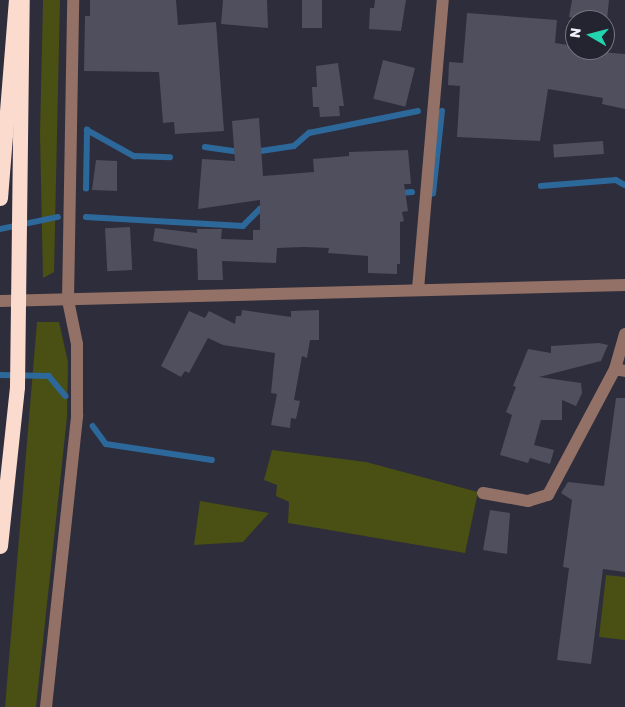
<!DOCTYPE html>
<style>
body{margin:0}
#map{position:relative;width:625px;height:707px;overflow:hidden;background:#2e2d3b;font-family:Rubik,sans-serif}
div>[style]{position:absolute}
[style*='--x']{left:calc(var(--x)*1px);top:calc(var(--y)*1px);width:calc(var(--w)*1px);rotate:calc(var(--a)*1deg)}
.green>*{inset:0;background:#4a4f13}
.stream>*{height:5.5px;margin:-2.75px;padding:0 2.75px;transform-origin:2.75px;border-radius:2.75px;background:#2d689b}
.building>*{inset:0;background:#4f4f5d;transform-origin:0 0}
.minor>*{height:12px;margin:-6px;padding:0 6px;transform-origin:6px;border-radius:6px;background:#937166}
.highway>*{height:15px;margin:-7.5px;padding:0 7.5px;transform-origin:7.5px;border-radius:7.5px;background:#fcdbcf}
.highway-bridge>*{height:15px;margin:-7.5px;padding:0 7.5px;transform-origin:7.5px;border-radius:7.5px;background:#fcdbcf}
span{translate:-50% -50%;white-space:nowrap;text-align:center;line-height:1.15;-webkit-text-stroke:4px #242430;paint-order:stroke}
.north{position:absolute;left:565px;top:10px;width:50px;height:50px;box-sizing:border-box;background:#242430;border:1px solid #767680;border-radius:50%;rotate:278deg;font-size:14px;font-weight:700;line-height:20px;text-align:center;color:#f1f1f9}
.north::after{content:'';display:block;margin:auto;width:18px;height:22px;background:#23d5af;clip-path:polygon(50% 0,100% 100%,50% 72%,0 100%)}
</style>
<div id="map">
<div class="green">
<i style="clip-path:polygon(43px 0,60px 0,54px 272px,43px 278px,40px 134px)"></i>
<i style="clip-path:polygon(37px 322px,59px 322px,68px 362px,67px 417px,36px 707px,5px 707px)"></i>
<i style="clip-path:polygon(272px 450px,366px 462px,478px 492px,465px 553px,288px 523px,289px 502px,276px 496px,277px 485px,264px 480px)"></i>
<i style="clip-path:polygon(200px 501px,269px 513px,243px 542px,194px 545px)"></i>
<i style="clip-path:polygon(606px 575px,625px 577px,625px 640px,599px 637px)"></i>
</div>
<div class="stream">
<i style="--x:205;--y:147;--w:37;--a:8"></i>
<i style="--x:254;--y:152;--w:40;--a:-8.5"></i>
<i style="--x:294;--y:146;--w:20;--a:-41"></i>
<i style="--x:309;--y:133;--w:111;--a:-11.4"></i>
<i style="--x:541;--y:186;--w:75;--a:-4.6"></i>
<i style="--x:616;--y:180;--w:10;--a:29"></i>
<i style="--x:86;--y:189;--w:59;--a:-89"></i>
<i style="--x:87;--y:130;--w:54;--a:29"></i>
<i style="--x:134;--y:156;--w:36;--a:2"></i>
<i style="--x:400;--y:193;--w:12;--a:-5"></i>
<i style="--x:433;--y:194;--w:83;--a:-83.8"></i>
<i style="--x:86;--y:217;--w:157;--a:3.3"></i>
<i style="--x:243;--y:226;--w:24;--a:-45"></i>
<i style="--x:260;--y:209;--w:6;--a:-9"></i>
<i style="--x:0;--y:229;--w:59;--a:-11.7"></i>
<i style="--x:0;--y:375;--w:49;--a:1.2"></i>
<i style="--x:49;--y:376;--w:26;--a:50"></i>
<i style="--x:93;--y:426;--w:22;--a:54"></i>
<i style="--x:106;--y:444;--w:107;--a:8.6"></i>
</div>
<div class="building">
<i style="clip-path:polygon(90px 0,176px 0,178px 25px,216px 22px,224px 131px,175px 134px,174px 122px,163px 123px,159px 72px,84px 71px,85px 16px,90px 16px)"></i>
<i style="clip-path:polygon(223px 0,267px 0,268px 28px,221px 24px)"></i>
<i style="left:302px;top:0;width:20px;height:28px"></i>
<i style="clip-path:polygon(375px 0,406px 0,401px 31px,369px 29px,370px 8px,374px 8px)"></i>
<i style="clip-path:polygon(572px 0,609px 0,607px 20px,569px 17px)"></i>
<i style="clip-path:polygon(467px 13px,557px 20px,555px 43px,575px 46px,575px 50px,625px 54px,625px 109px,602px 104px,603px 98px,548px 89px,540px 141px,457px 137px,460px 86px,448px 85px,449px 62px,463px 63px)"></i>
<i style="left:383px;top:60px;width:33px;height:40px;rotate:14deg"></i>
<i style="clip-path:polygon(338px 63px,344px 106px,339px 106px,340px 116px,320px 117px,319px 107px,313px 107px,312px 87px,317px 87px,316px 66px)"></i>
<i style="clip-path:polygon(259px 118px,263px 176px,314px 172px,313px 159px,349px 156px,349px 152px,408px 150px,411px 184px,404px 184px,408px 211px,402px 212px,404px 221px,400px 222px,400px 264px,397px 264px,397px 274px,368px 273px,368px 256px,328px 253px,329px 248px,304px 247px,277px 248px,276px 263px,222px 261px,223px 280px,198px 280px,197px 249px,153px 241px,155px 228px,197px 233px,197px 229px,222px 229px,221px 239px,253px 240px,253px 230px,260px 230px,260px 200px,198px 209px,202px 159px,235px 161px,232px 121px)"></i>
<i style="left:603px;top:141px;width:13px;height:50px;rotate:86deg"></i>
<i style="clip-path:polygon(96px 160px,117px 161px,117px 191px,92px 190px)"></i>
<i style="left:130px;top:227px;width:43px;height:25px;rotate:87deg"></i>
<i style="clip-path:polygon(242px 310px,291px 317px,291px 311px,319px 310px,319px 340px,310px 340px,307px 358px,302px 356px,294px 400px,300px 401px,296px 419px,291px 418px,290px 428px,271px 425px,277px 394px,271px 393px,275px 353px,223px 345px,208px 338px,189px 373px,185px 371px,181px 377px,161px 366px,189px 311px,205px 318px,209px 311px,235px 324px,236px 316px,241px 316px)"></i>
<i style="clip-path:polygon(599px 343px,608px 345px,601px 361px,539px 377px,581px 383px,582px 393px,576px 406px,562px 400px,562px 420px,541px 420px,534px 445px,554px 450px,550px 464px,530px 458px,528px 463px,500px 455px,512px 415px,506px 412px,516px 387px,513px 386px,528px 349px,551px 353px,551px 346px)"></i>
<i style="clip-path:polygon(616px 398px,625px 398px,625px 572px,603px 569px,591px 664px,557px 660px,569px 568px,563px 567px,572px 500px,561px 493px,568px 482px,604px 486px)"></i>
<i style="clip-path:polygon(490px 510px,510px 513px,507px 554px,483px 550px)"></i>
</div>
<div class="minor">
<i style="--x:418;--y:289;--w:290;--a:-85.1"></i>
<i style="--x:0;--y:301;--w:625;--a:-1.47"></i>
<i style="--x:625;--y:334;--w:36;--a:106"></i>
<i style="--x:615;--y:369;--w:10;--a:11"></i>
<i style="--x:483;--y:493;--w:46;--a:10.1"></i>
<i style="--x:528;--y:501;--w:21;--a:-17"></i>
<i style="--x:548;--y:495;--w:143;--a:-62"></i>
<i style="--x:46;--y:707;--w:294;--a:-83.9"></i>
<i style="--x:77;--y:415;--w:71;--a:-90"></i>
<i style="--x:77;--y:344;--w:45;--a:-101.6"></i>
<i style="--x:68;--y:300;--w:300;--a:-89"></i>
</div>
<div class="highway">
<i style="--x:0;--y:198;--w:199;--a:-85.4"></i>
<i style="--x:0;--y:546;--w:160;--a:-83.9"></i>
</div>
<div class="highway-bridge">
<i style="--x:17;--y:387;--w:387;--a:-89.3"></i>
</div>
<div class="north">N</div>
</div>
